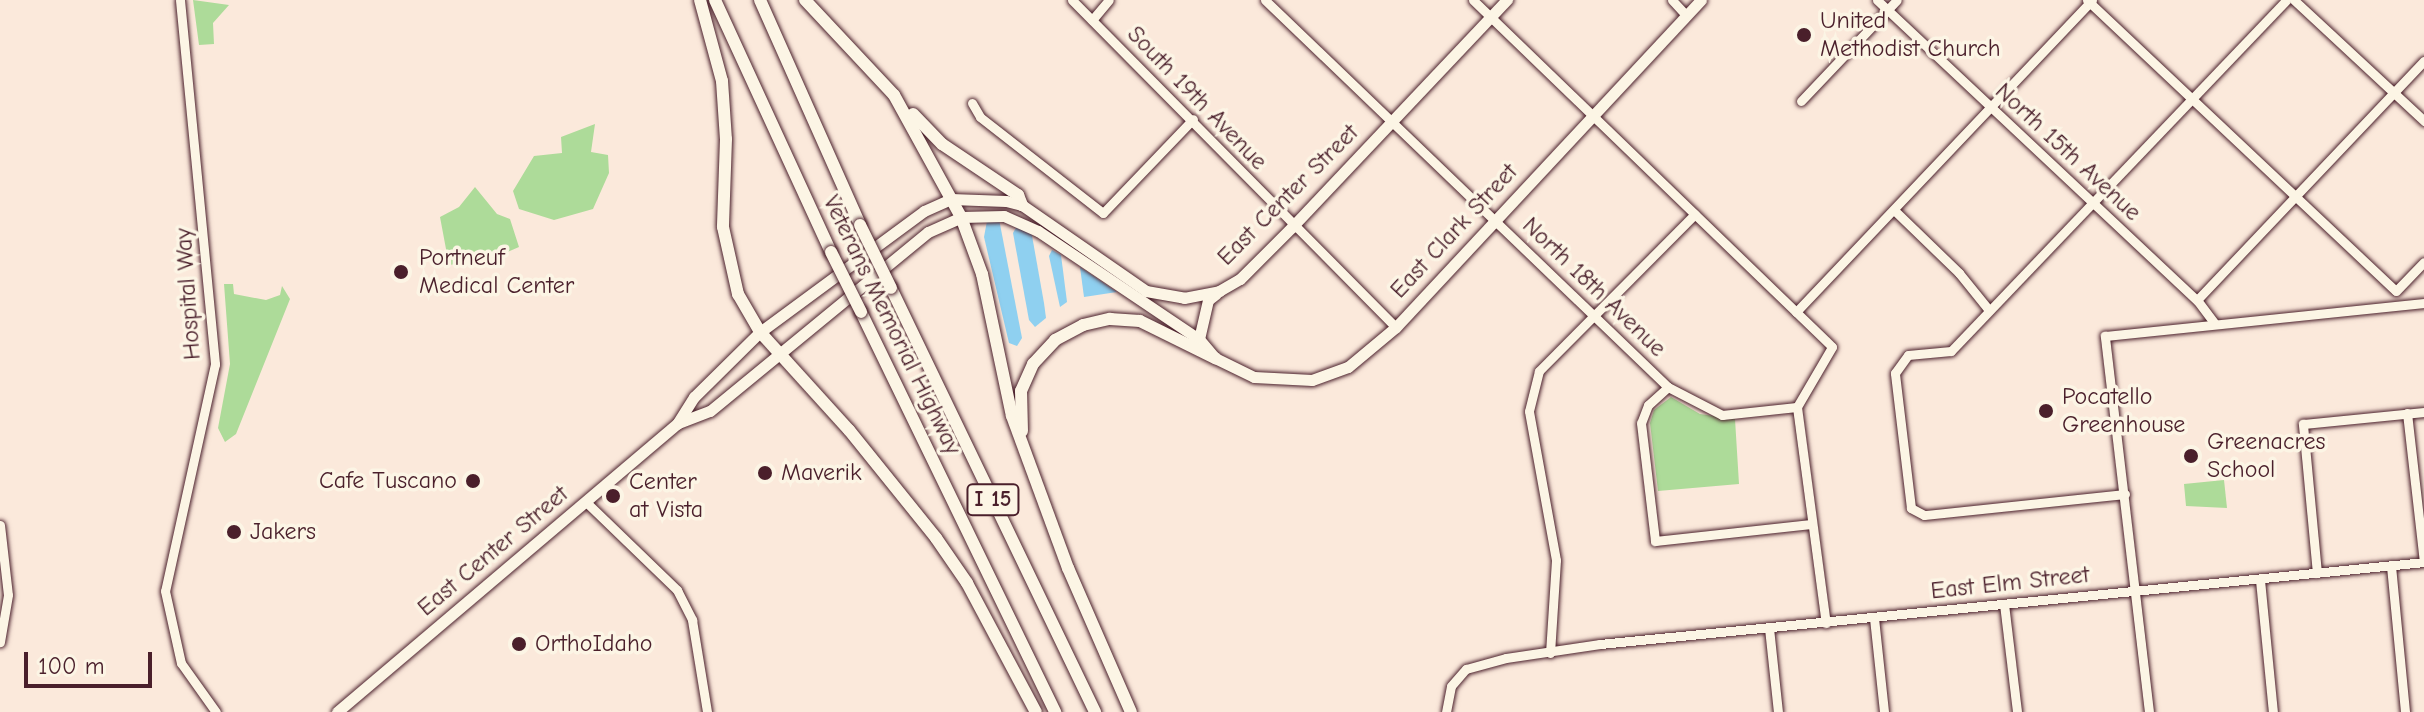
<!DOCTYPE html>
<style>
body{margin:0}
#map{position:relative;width:2424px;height:712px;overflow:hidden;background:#fbe9db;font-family:"Comic Neue",sans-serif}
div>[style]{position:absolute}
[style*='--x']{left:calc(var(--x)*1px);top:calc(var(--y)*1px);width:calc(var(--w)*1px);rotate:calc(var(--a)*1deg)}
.green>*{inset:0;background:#addb99}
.water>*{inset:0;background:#8fd0f0}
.roads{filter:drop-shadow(0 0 2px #4a1f2b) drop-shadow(0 0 2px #4a1f2b)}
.minor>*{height:9px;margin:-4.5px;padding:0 4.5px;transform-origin:4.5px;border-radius:4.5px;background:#fcf5e5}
.major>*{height:11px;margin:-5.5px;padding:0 5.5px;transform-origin:5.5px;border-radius:5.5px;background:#fcf5e5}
.highway>*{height:12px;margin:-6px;padding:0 6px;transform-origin:6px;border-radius:6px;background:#fcf5e5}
.bridges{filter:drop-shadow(0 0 2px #4a1f2b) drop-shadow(0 0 2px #4a1f2b)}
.highway-bridge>*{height:12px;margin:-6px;padding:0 6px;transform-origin:6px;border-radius:6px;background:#fcf5e5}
.dots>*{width:22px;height:22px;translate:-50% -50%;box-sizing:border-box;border:4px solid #fcf5e5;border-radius:50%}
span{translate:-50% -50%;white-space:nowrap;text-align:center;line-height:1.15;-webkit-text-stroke:7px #fcf5e5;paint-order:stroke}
.shield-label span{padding:2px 6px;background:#fcf5e5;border:2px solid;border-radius:6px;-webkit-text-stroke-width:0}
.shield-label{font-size:22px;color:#4a1f2b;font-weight:700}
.poi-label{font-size:24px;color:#4a1f2b}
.left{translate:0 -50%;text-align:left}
.right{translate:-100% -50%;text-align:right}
.street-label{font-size:24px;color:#4a1f2b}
.scale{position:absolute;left:24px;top:652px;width:128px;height:36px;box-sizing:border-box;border:4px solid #4a1f2b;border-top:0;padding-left:10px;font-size:24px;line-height:28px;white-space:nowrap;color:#4a1f2b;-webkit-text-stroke:6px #fcf5e5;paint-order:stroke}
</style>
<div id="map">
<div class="green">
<i style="clip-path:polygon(193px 0,229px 5px,213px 23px,214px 44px,199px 45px)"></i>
<i style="clip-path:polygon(595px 124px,591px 152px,608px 155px,609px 173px,593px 209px,554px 220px,519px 209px,513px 191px,534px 156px,562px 153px,561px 137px)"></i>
<i style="clip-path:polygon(475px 187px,497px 214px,510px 219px,519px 247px,491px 259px,449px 265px,440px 217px,459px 207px)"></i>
<i style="clip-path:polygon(224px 284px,233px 284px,234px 294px,266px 300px,280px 295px,282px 286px,290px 299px,236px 434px,225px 442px,218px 428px,230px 364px)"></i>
<i style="clip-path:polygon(1671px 397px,1700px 414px,1735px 419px,1739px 484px,1658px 491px,1650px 423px,1654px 410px)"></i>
<i style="clip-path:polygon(2224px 480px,2227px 508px,2186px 506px,2184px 484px)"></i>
</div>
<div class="water">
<i style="clip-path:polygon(999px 219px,1022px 338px,1017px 346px,1009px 343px,984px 237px,987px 221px)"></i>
<i style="clip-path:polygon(1017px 226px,1031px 230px,1044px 303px,1046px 318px,1035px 327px,1029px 320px,1013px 233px)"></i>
<i style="clip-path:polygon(1052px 250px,1061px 255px,1067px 302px,1060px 307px,1049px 256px)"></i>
<i style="clip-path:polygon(1080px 267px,1117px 292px,1084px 297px)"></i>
</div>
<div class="roads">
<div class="minor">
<i style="--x:180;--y:0;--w:366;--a:84.5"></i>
<i style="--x:215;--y:364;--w:232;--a:102.4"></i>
<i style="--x:165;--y:591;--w:74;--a:77.5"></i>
<i style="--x:181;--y:663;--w:60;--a:54.5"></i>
<i style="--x:1072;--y:0;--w:460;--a:45.3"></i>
<i style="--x:1265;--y:0;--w:559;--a:43.84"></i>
<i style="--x:1668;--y:387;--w:61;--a:27.4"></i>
<i style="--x:1722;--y:415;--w:75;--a:-6.1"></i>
<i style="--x:1473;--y:0;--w:499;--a:44"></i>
<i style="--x:1832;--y:347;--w:69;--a:120.3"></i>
<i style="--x:1797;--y:407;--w:218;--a:82.4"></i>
<i style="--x:1672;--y:0;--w:21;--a:47"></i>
<i style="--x:1877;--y:0;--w:439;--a:43.2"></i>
<i style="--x:2197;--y:300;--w:30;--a:53"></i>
<i style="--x:2087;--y:0;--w:424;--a:43.3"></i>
<i style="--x:2294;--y:0;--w:178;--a:42.9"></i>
<i style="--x:1092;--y:20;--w:26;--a:-50"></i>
<i style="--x:1801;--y:101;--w:139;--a:-46.5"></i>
<i style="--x:972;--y:103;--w:16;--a:60"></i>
<i style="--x:980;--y:117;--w:156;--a:38"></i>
<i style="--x:1103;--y:213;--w:130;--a:-46.2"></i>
<i style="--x:1894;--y:210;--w:91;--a:44.1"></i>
<i style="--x:1959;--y:273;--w:48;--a:51"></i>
<i style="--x:2396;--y:291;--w:40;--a:-46"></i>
<i style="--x:2197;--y:300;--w:330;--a:-46.5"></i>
<i style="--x:1796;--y:312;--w:430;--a:-46.5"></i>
<i style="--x:1668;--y:387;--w:27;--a:138"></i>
<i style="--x:1648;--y:405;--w:19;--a:111"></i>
<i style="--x:1641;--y:423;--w:119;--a:83.2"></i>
<i style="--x:1655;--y:541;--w:157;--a:-6.2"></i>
<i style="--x:2407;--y:413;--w:150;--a:83.5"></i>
<i style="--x:2125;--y:494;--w:202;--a:174"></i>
<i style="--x:1924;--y:515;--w:15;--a:-152"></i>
<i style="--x:1911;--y:508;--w:136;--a:-96.8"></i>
<i style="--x:1895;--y:373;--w:22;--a:-54"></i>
<i style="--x:1908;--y:355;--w:43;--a:-5.3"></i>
<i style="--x:1951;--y:351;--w:485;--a:-46.3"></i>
<i style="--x:586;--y:502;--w:127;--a:44"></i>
<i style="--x:677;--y:590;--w:34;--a:63"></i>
<i style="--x:692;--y:620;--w:93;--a:80.7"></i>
<i style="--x:0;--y:525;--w:70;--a:83.5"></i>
<i style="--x:8;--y:595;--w:48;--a:99.7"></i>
<i style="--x:2391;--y:566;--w:147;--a:84.5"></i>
<i style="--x:2317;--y:573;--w:150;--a:-95.4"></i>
<i style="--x:2303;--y:424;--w:122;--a:-5.7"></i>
<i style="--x:2260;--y:580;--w:133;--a:84.4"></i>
<i style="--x:2004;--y:604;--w:109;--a:83.1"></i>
<i style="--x:1874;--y:618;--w:95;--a:83.9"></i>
<i style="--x:1769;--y:628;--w:84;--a:83.9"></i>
<i style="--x:1550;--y:653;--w:93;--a:-86.3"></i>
<i style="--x:1556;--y:560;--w:151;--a:-100.3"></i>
<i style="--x:1529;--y:411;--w:41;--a:-76"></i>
<i style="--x:1539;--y:371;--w:221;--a:-45.2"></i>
<i style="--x:1446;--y:712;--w:26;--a:-79"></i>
<i style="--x:1451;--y:686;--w:23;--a:-49"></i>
<i style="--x:1466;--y:669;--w:41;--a:-15.4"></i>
<i style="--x:1506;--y:658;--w:95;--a:-8.5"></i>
<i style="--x:1600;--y:644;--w:828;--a:-5.68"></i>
<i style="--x:2149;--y:712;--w:379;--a:-96.7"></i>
<i style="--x:2105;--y:336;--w:321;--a:-5.9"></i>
</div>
<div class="major">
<i style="--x:1199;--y:339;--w:40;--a:-77"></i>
<i style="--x:1208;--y:300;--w:10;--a:-37"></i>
<i style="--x:678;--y:423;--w:34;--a:-21"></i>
<i style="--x:710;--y:411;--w:282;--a:-39.4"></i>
<i style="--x:928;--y:232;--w:36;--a:-24"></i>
<i style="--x:961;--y:217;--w:43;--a:-1.3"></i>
<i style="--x:1004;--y:216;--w:37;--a:24"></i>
<i style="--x:1038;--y:231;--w:194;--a:33.9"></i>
<i style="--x:1199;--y:339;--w:25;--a:50"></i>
<i style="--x:1215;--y:358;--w:43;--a:26"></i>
<i style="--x:1254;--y:377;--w:58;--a:3"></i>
<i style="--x:1312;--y:380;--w:38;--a:-20"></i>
<i style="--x:1348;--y:367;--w:62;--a:-39.8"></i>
<i style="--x:1396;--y:327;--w:447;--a:-47"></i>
<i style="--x:337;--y:712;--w:446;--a:-40.3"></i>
<i style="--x:677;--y:424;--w:32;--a:-58"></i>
<i style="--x:694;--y:397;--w:93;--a:-44.6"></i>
<i style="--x:760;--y:332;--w:204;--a:-36.4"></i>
<i style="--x:924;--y:211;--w:30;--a:-24"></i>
<i style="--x:951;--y:199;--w:55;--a:2.1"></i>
<i style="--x:1006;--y:201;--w:16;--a:14"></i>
<i style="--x:1022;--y:205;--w:151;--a:34.7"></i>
<i style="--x:1146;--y:291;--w:39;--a:10"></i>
<i style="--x:1184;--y:298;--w:36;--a:-11"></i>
<i style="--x:1219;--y:291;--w:24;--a:-30"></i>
<i style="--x:1240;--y:279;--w:74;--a:-45"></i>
<i style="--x:1292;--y:227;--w:313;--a:-46.6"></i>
</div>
<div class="highway">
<i style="--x:700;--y:0;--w:84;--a:74.8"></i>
<i style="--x:722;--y:81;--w:58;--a:86.1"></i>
<i style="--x:726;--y:139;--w:88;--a:92"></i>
<i style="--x:723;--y:227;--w:69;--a:77.4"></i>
<i style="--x:738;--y:294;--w:44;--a:59.9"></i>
<i style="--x:760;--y:332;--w:132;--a:47.8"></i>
<i style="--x:849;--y:430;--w:139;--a:51.1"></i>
<i style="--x:936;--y:538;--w:55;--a:55.4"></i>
<i style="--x:967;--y:583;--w:146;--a:61.9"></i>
<i style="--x:715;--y:0;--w:277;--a:65.3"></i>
<i style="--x:760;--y:0;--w:246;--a:66"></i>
<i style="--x:805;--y:0;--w:130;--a:46.9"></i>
<i style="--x:894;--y:95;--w:139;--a:61.2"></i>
<i style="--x:961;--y:217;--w:61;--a:69.8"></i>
<i style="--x:982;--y:274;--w:145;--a:78.1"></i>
<i style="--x:1012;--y:416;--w:162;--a:69.8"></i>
<i style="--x:1068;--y:568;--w:157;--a:66.4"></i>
<i style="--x:913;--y:114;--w:42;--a:46"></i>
<i style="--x:942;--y:144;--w:92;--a:33.9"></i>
<i style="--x:1018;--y:195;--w:11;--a:68"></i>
<i style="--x:891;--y:288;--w:471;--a:64.3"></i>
<i style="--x:861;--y:312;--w:445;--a:64.1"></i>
<i style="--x:1022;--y:431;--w:40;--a:-91.4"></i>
<i style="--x:1021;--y:391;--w:30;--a:-66"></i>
<i style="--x:1033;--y:364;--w:33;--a:-47"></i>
<i style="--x:1055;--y:340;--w:32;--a:-28"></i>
<i style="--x:1083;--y:325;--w:28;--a:-13"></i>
<i style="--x:1110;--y:319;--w:30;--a:4"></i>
<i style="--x:1140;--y:321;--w:84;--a:26.3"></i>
</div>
</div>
<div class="bridges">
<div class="highway-bridge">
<i style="--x:860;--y:225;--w:70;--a:63.8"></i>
<i style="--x:831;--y:252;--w:67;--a:63.4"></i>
</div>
</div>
<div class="dots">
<i style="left:1804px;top:35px;background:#4a1f2b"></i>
<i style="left:401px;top:272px;background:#4a1f2b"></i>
<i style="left:2046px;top:411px;background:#4a1f2b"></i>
<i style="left:2191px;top:456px;background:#4a1f2b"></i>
<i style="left:765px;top:473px;background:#4a1f2b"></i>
<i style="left:473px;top:481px;background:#4a1f2b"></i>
<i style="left:613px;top:496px;background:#4a1f2b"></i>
<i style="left:234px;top:532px;background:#4a1f2b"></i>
<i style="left:519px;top:644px;background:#4a1f2b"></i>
</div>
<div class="shield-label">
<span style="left:993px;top:500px">I 15</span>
</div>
<div class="poi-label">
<span class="left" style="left:1820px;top:35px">United<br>Methodist Church</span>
<span class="left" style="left:419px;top:272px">Portneuf<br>Medical Center</span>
<span class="left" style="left:2062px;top:411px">Pocatello<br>Greenhouse</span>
<span class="left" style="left:2207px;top:456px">Greenacres<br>School</span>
<span class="left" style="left:781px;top:473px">Maverik</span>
<span class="right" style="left:457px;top:481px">Cafe Tuscano</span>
<span class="left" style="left:629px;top:496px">Center<br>at Vista</span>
<span class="left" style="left:250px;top:532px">Jakers</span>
<span class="left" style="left:535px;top:644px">OrthoIdaho</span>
</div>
<div class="street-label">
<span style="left:1197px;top:98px;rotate:46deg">South 19th Avenue</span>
<span style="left:2068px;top:152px;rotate:43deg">North 15th Avenue</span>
<span style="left:1288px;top:195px;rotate:-45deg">East Center Street</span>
<span style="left:1454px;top:231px;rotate:-47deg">East Clark Street</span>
<span style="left:1594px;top:287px;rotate:44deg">North 18th Avenue</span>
<span style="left:188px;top:294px;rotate:-94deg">Hospital Way</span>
<span style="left:892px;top:325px;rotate:64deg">Veterans Memorial Highway</span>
<span style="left:493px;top:551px;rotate:-40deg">East Center Street</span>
<span style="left:2010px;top:583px;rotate:-6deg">East Elm Street</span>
</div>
<div class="scale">100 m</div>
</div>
